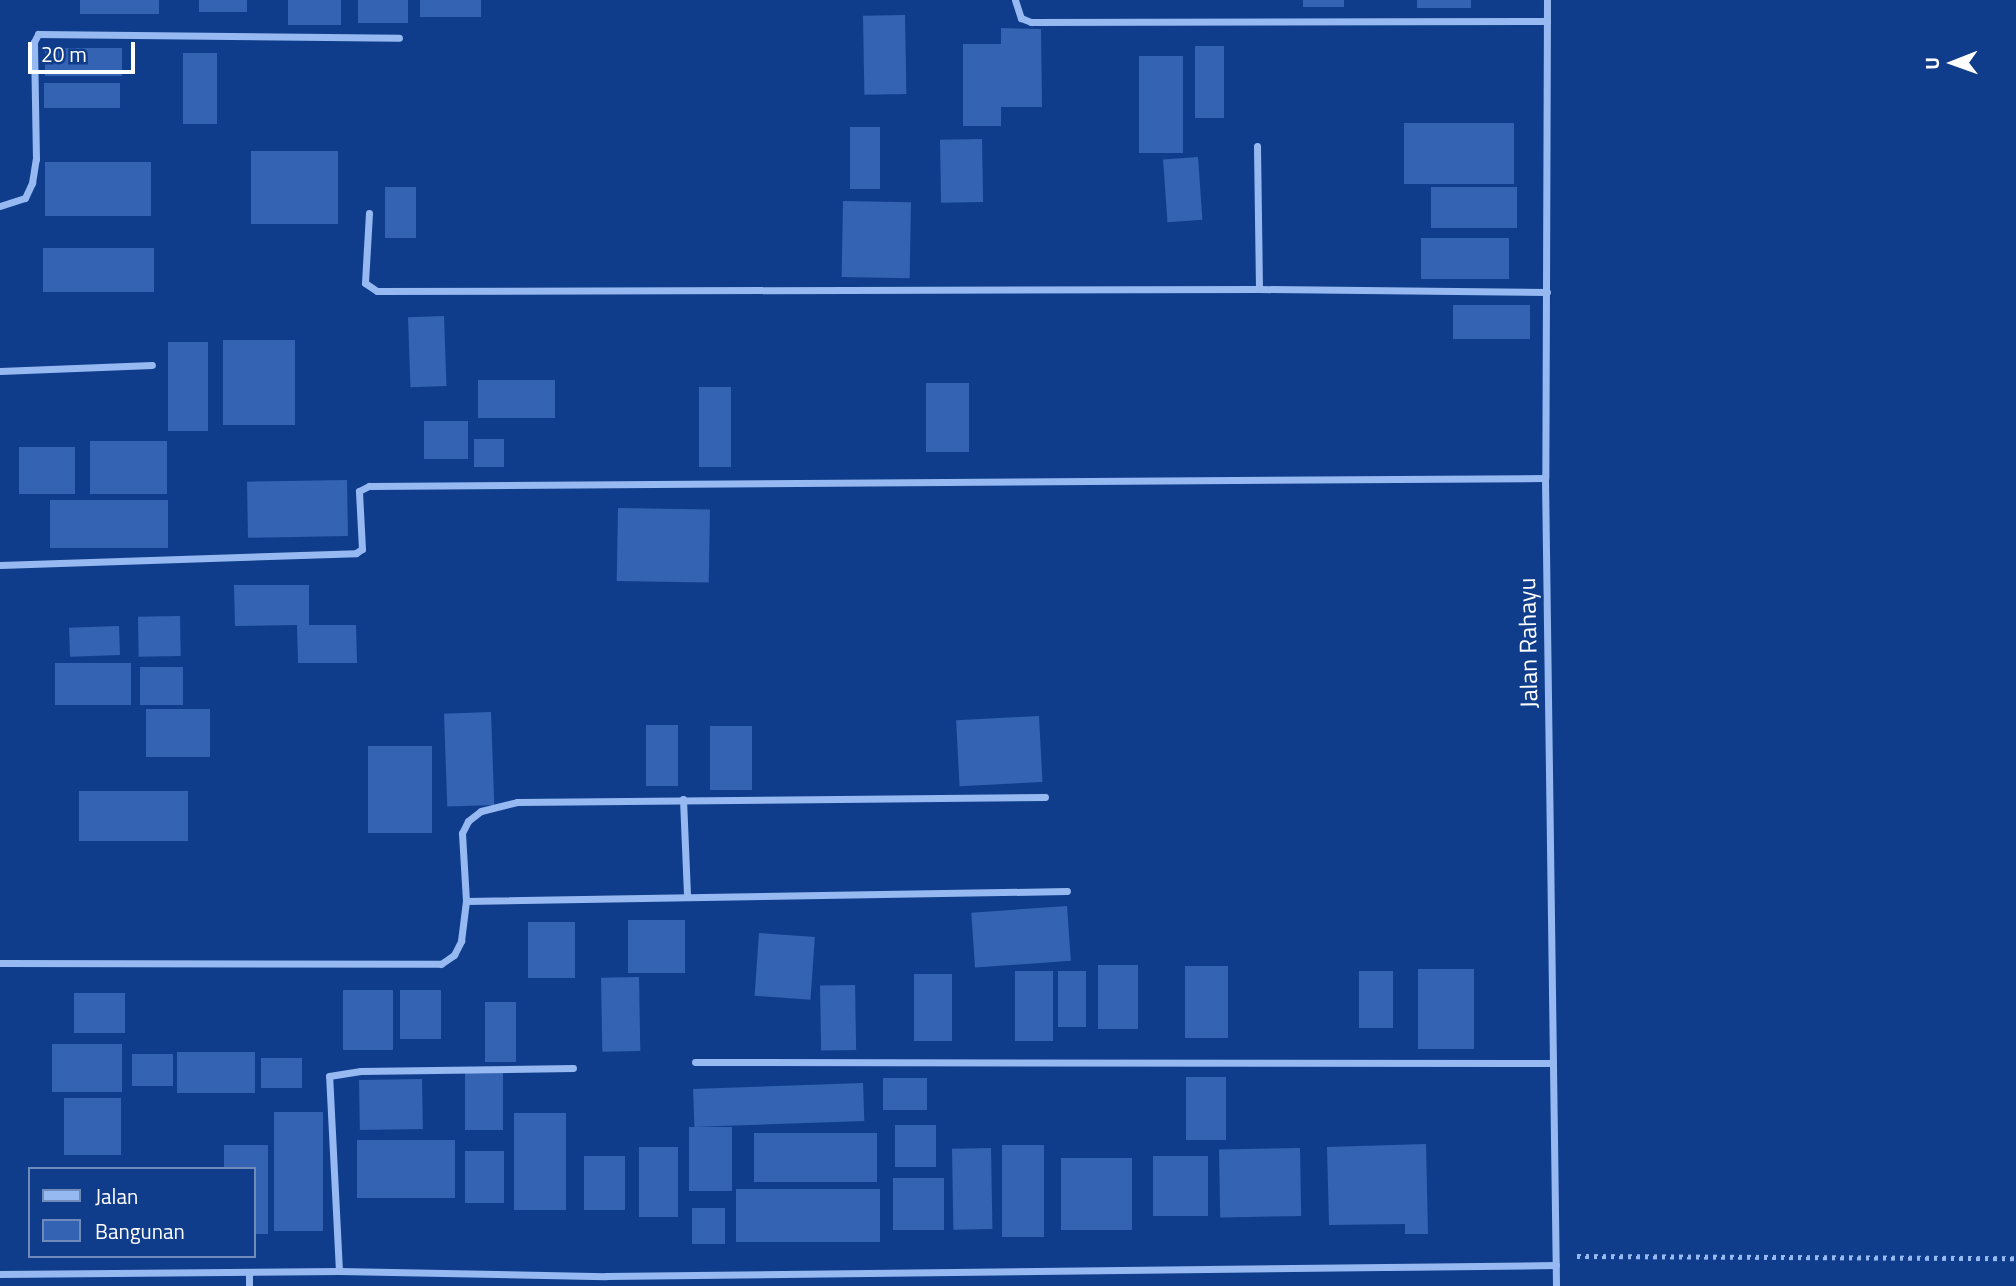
<!DOCTYPE html>
<style>
body{margin:0}
#map{position:relative;width:2016px;height:1286px;overflow:hidden;background:#103d8b;font-family:"Titillium Web",sans-serif}
div>[style]{position:absolute}
[style*='--x']{left:calc(var(--x)*1px);top:calc(var(--y)*1px);width:calc(var(--w)*1px);rotate:calc(var(--a)*1deg)}
.building>*{inset:0;background:#3463b3;transform-origin:0 0}
.path>*{height:4.5px;margin-top:-2.25px;transform-origin:0;background:repeating-linear-gradient(90deg,#96b9f2 0 3.5px,transparent 0 8.5px)}
.minor>*{height:7px;margin:-3.5px;padding:0 3.5px;transform-origin:3.5px;border-radius:3.5px;background:#96b9f2}
span{translate:-50% -50%;white-space:nowrap;text-align:center;line-height:1.15;-webkit-text-stroke:5px #103d8b;paint-order:stroke}
.street-label{font-size:24px;color:#fff}
.legend{position:absolute;left:28px;top:1167px;width:228px;height:91px;box-sizing:border-box;background:#103d8b;border:2px solid #708bb9;margin:0;padding:9px 12px;list-style:none;font-size:21px;color:#fff}
.legend li{display:flex;align-items:center;gap:14px;height:35px}
.legend b{width:35px;border:2px solid #708bb9}
.north{position:absolute;left:1918px;top:28px;width:70px;height:70px;-webkit-text-stroke:5px #103d8b;paint-order:stroke;rotate:269deg;font-size:19px;font-weight:700;line-height:28px;text-align:center;color:#fff}
.north::after{content:'';display:block;margin:auto;width:24px;height:32px;background:#fff;clip-path:polygon(50% 0,100% 100%,50% 72%,0 100%)}
.scale{position:absolute;left:28px;top:42px;width:107px;height:32px;box-sizing:border-box;border:4px solid #fff;border-top:0;padding-left:9px;font-size:21px;line-height:24px;white-space:nowrap;color:#fff;-webkit-text-stroke:5px #103d8b;paint-order:stroke}
</style>
<div id="map">
<div class="building">
<i style="left:80px;top:0;width:79px;height:14px"></i>
<i style="left:199px;top:0;width:48px;height:12px"></i>
<i style="left:288px;top:0;width:53px;height:25px"></i>
<i style="left:358px;top:0;width:50px;height:23px"></i>
<i style="left:420px;top:0;width:61px;height:17px"></i>
<i style="left:1303px;top:0;width:41px;height:7px"></i>
<i style="left:1417px;top:0;width:54px;height:8px"></i>
<i style="left:905px;top:15px;width:79px;height:42px;rotate:89deg"></i>
<i style="clip-path:polygon(1001px 28px,1041px 29px,1042px 107px,1001px 107px,1001px 126px,963px 126px,963px 44px,1001px 44px)"></i>
<i style="left:1195px;top:46px;width:29px;height:72px"></i>
<i style="left:122px;top:48px;width:28px;height:77px;rotate:90deg"></i>
<i style="left:183px;top:53px;width:34px;height:71px"></i>
<i style="left:1183px;top:56px;width:97px;height:44px;rotate:90deg"></i>
<i style="left:44px;top:83px;width:76px;height:25px"></i>
<i style="left:1404px;top:123px;width:110px;height:61px"></i>
<i style="left:850px;top:127px;width:30px;height:62px"></i>
<i style="left:982px;top:139px;width:63px;height:42px;rotate:89deg"></i>
<i style="left:338px;top:151px;width:73px;height:87px;rotate:90deg"></i>
<i style="left:1198px;top:157px;width:63px;height:35px;rotate:86deg"></i>
<i style="left:45px;top:162px;width:106px;height:54px"></i>
<i style="left:385px;top:187px;width:31px;height:51px"></i>
<i style="left:1517px;top:187px;width:41px;height:86px;rotate:90deg"></i>
<i style="left:843px;top:201px;width:68px;height:76px;rotate:1deg"></i>
<i style="left:1421px;top:238px;width:88px;height:41px"></i>
<i style="left:154px;top:248px;width:44px;height:111px;rotate:90deg"></i>
<i style="left:1530px;top:305px;width:34px;height:77px;rotate:90deg"></i>
<i style="left:444px;top:316px;width:70px;height:36px;rotate:88deg"></i>
<i style="left:295px;top:340px;width:85px;height:72px;rotate:90deg"></i>
<i style="left:168px;top:342px;width:40px;height:89px"></i>
<i style="left:478px;top:380px;width:77px;height:38px"></i>
<i style="left:926px;top:383px;width:43px;height:69px"></i>
<i style="left:699px;top:387px;width:32px;height:80px"></i>
<i style="left:424px;top:421px;width:44px;height:38px"></i>
<i style="left:474px;top:439px;width:30px;height:28px"></i>
<i style="left:167px;top:441px;width:53px;height:77px;rotate:90deg"></i>
<i style="left:19px;top:447px;width:56px;height:47px"></i>
<i style="left:347px;top:480px;width:56px;height:100px;rotate:89deg"></i>
<i style="left:50px;top:500px;width:118px;height:48px"></i>
<i style="left:618px;top:508px;width:92px;height:73px;rotate:1deg"></i>
<i style="clip-path:polygon(234px 585px,309px 585px,309px 625px,356px 625px,357px 663px,298px 663px,297px 625px,235px 626px)"></i>
<i style="left:180px;top:616px;width:40px;height:42px;rotate:89deg"></i>
<i style="left:119px;top:626px;width:29px;height:50px;rotate:88deg"></i>
<i style="left:131px;top:663px;width:42px;height:76px;rotate:90deg"></i>
<i style="left:140px;top:667px;width:43px;height:38px"></i>
<i style="left:146px;top:709px;width:64px;height:48px"></i>
<i style="left:491px;top:712px;width:93px;height:47px;rotate:88deg"></i>
<i style="left:1039px;top:716px;width:66px;height:83px;rotate:87deg"></i>
<i style="left:646px;top:725px;width:32px;height:61px"></i>
<i style="left:710px;top:726px;width:42px;height:64px"></i>
<i style="left:432px;top:746px;width:87px;height:64px;rotate:90deg"></i>
<i style="left:188px;top:791px;width:50px;height:109px;rotate:90deg"></i>
<i style="left:1067px;top:906px;width:55px;height:96px;rotate:86deg"></i>
<i style="left:628px;top:920px;width:57px;height:53px"></i>
<i style="left:575px;top:922px;width:56px;height:47px;rotate:90deg"></i>
<i style="left:759px;top:933px;width:56px;height:63px;rotate:4deg"></i>
<i style="left:1098px;top:965px;width:40px;height:64px"></i>
<i style="left:1185px;top:966px;width:43px;height:72px"></i>
<i style="left:1474px;top:969px;width:80px;height:56px;rotate:90deg"></i>
<i style="left:1053px;top:971px;width:70px;height:38px;rotate:90deg"></i>
<i style="left:1058px;top:971px;width:28px;height:56px"></i>
<i style="left:1359px;top:971px;width:34px;height:57px"></i>
<i style="left:914px;top:974px;width:38px;height:67px"></i>
<i style="left:639px;top:977px;width:74px;height:38px;rotate:89deg"></i>
<i style="left:855px;top:985px;width:65px;height:35px;rotate:89deg"></i>
<i style="left:343px;top:990px;width:50px;height:60px"></i>
<i style="left:400px;top:990px;width:41px;height:49px"></i>
<i style="left:74px;top:993px;width:51px;height:40px"></i>
<i style="left:485px;top:1002px;width:31px;height:60px"></i>
<i style="left:122px;top:1044px;width:48px;height:70px;rotate:90deg"></i>
<i style="left:255px;top:1052px;width:41px;height:78px;rotate:90deg"></i>
<i style="left:132px;top:1054px;width:41px;height:32px"></i>
<i style="left:261px;top:1058px;width:41px;height:30px"></i>
<i style="left:465px;top:1072px;width:38px;height:58px"></i>
<i style="left:1186px;top:1077px;width:40px;height:63px"></i>
<i style="left:883px;top:1078px;width:44px;height:32px"></i>
<i style="left:422px;top:1079px;width:50px;height:63px;rotate:89deg"></i>
<i style="left:863px;top:1083px;width:38px;height:170px;rotate:88deg"></i>
<i style="left:64px;top:1098px;width:57px;height:57px"></i>
<i style="left:323px;top:1112px;width:119px;height:49px;rotate:90deg"></i>
<i style="left:514px;top:1113px;width:52px;height:97px"></i>
<i style="left:895px;top:1125px;width:41px;height:42px"></i>
<i style="left:689px;top:1127px;width:43px;height:64px"></i>
<i style="left:877px;top:1133px;width:49px;height:123px;rotate:90deg"></i>
<i style="left:357px;top:1140px;width:98px;height:58px"></i>
<i style="clip-path:polygon(1426px 1144px,1428px 1234px,1405px 1234px,1405px 1224px,1329px 1225px,1327px 1147px)"></i>
<i style="clip-path:polygon(224px 1145px,268px 1145px,268px 1234px,254px 1234px,254px 1169px,224px 1169px)"></i>
<i style="left:1002px;top:1145px;width:42px;height:92px"></i>
<i style="left:678px;top:1147px;width:70px;height:39px;rotate:90deg"></i>
<i style="left:991px;top:1148px;width:81px;height:39px;rotate:89deg"></i>
<i style="left:1300px;top:1148px;width:68px;height:81px;rotate:89deg"></i>
<i style="left:465px;top:1151px;width:39px;height:52px"></i>
<i style="left:584px;top:1156px;width:41px;height:54px"></i>
<i style="left:1153px;top:1156px;width:55px;height:60px"></i>
<i style="left:1061px;top:1158px;width:71px;height:72px"></i>
<i style="left:893px;top:1178px;width:51px;height:52px"></i>
<i style="left:880px;top:1189px;width:53px;height:144px;rotate:90deg"></i>
<i style="left:692px;top:1208px;width:33px;height:36px"></i>
</div>
<div class="path">
<i style="--x:1577;--y:1256;--w:439;--a:0.3"></i>
</div>
<div class="minor">
<i style="--x:1015;--y:0;--w:19;--a:72"></i>
<i style="--x:1021;--y:18;--w:11;--a:22"></i>
<i style="--x:1031;--y:22;--w:516;--a:-0.11"></i>
<i style="--x:1547;--y:0;--w:478;--a:90.2"></i>
<i style="--x:1545;--y:478;--w:808;--a:89.22"></i>
<i style="--x:1257;--y:146;--w:143;--a:89.2"></i>
<i style="--x:1259;--y:289;--w:288;--a:0.6"></i>
<i style="--x:0;--y:206;--w:26;--a:-18"></i>
<i style="--x:25;--y:198;--w:17;--a:-65"></i>
<i style="--x:32;--y:183;--w:24;--a:-81"></i>
<i style="--x:36;--y:159;--w:117;--a:-91"></i>
<i style="--x:34;--y:42;--w:9;--a:-63"></i>
<i style="--x:38;--y:34;--w:361;--a:0.6"></i>
<i style="--x:369;--y:213;--w:70;--a:93.3"></i>
<i style="--x:365;--y:283;--w:14;--a:34"></i>
<i style="--x:377;--y:291;--w:882;--a:-0.13"></i>
<i style="--x:0;--y:371;--w:152;--a:-2.3"></i>
<i style="--x:0;--y:565;--w:356;--a:-1.9"></i>
<i style="--x:356;--y:553;--w:7;--a:-34"></i>
<i style="--x:362;--y:549;--w:58;--a:-93"></i>
<i style="--x:359;--y:491;--w:11;--a:-27"></i>
<i style="--x:369;--y:486;--w:1176;--a:-0.39"></i>
<i style="--x:683;--y:799;--w:96;--a:87.6"></i>
<i style="--x:466;--y:901;--w:601;--a:-0.95"></i>
<i style="--x:0;--y:963;--w:441;--a:0.1"></i>
<i style="--x:441;--y:964;--w:16;--a:-35"></i>
<i style="--x:454;--y:955;--w:16;--a:-63"></i>
<i style="--x:461;--y:941;--w:40;--a:-82.9"></i>
<i style="--x:466;--y:901;--w:68;--a:-93.4"></i>
<i style="--x:462;--y:833;--w:13;--a:-63"></i>
<i style="--x:468;--y:821;--w:16;--a:-38"></i>
<i style="--x:481;--y:811;--w:37;--a:-14"></i>
<i style="--x:517;--y:802;--w:528;--a:-0.54"></i>
<i style="--x:695;--y:1062;--w:858;--a:0.07"></i>
<i style="--x:339;--y:1271;--w:195;--a:-92.9"></i>
<i style="--x:329;--y:1076;--w:32;--a:-9"></i>
<i style="--x:361;--y:1071;--w:212;--a:-0.8"></i>
<i style="--x:249;--y:1272;--w:14;--a:90"></i>
<i style="--x:0;--y:1274;--w:339;--a:-0.5"></i>
<i style="--x:339;--y:1271;--w:267;--a:1.1"></i>
<i style="--x:606;--y:1276;--w:950;--a:-0.66"></i>
</div>
<div class="street-label">
<span style="left:1528px;top:643px;rotate:-91deg">Jalan Rahayu</span>
</div>
<ul class="legend">
<li><b style="height:9px;background:#96b9f2"></b>Jalan</li>
<li><b style="height:19px;background:#3463b3"></b>Bangunan</li>
</ul>
<div class="north">U</div>
<div class="scale">20 m</div>
</div>
